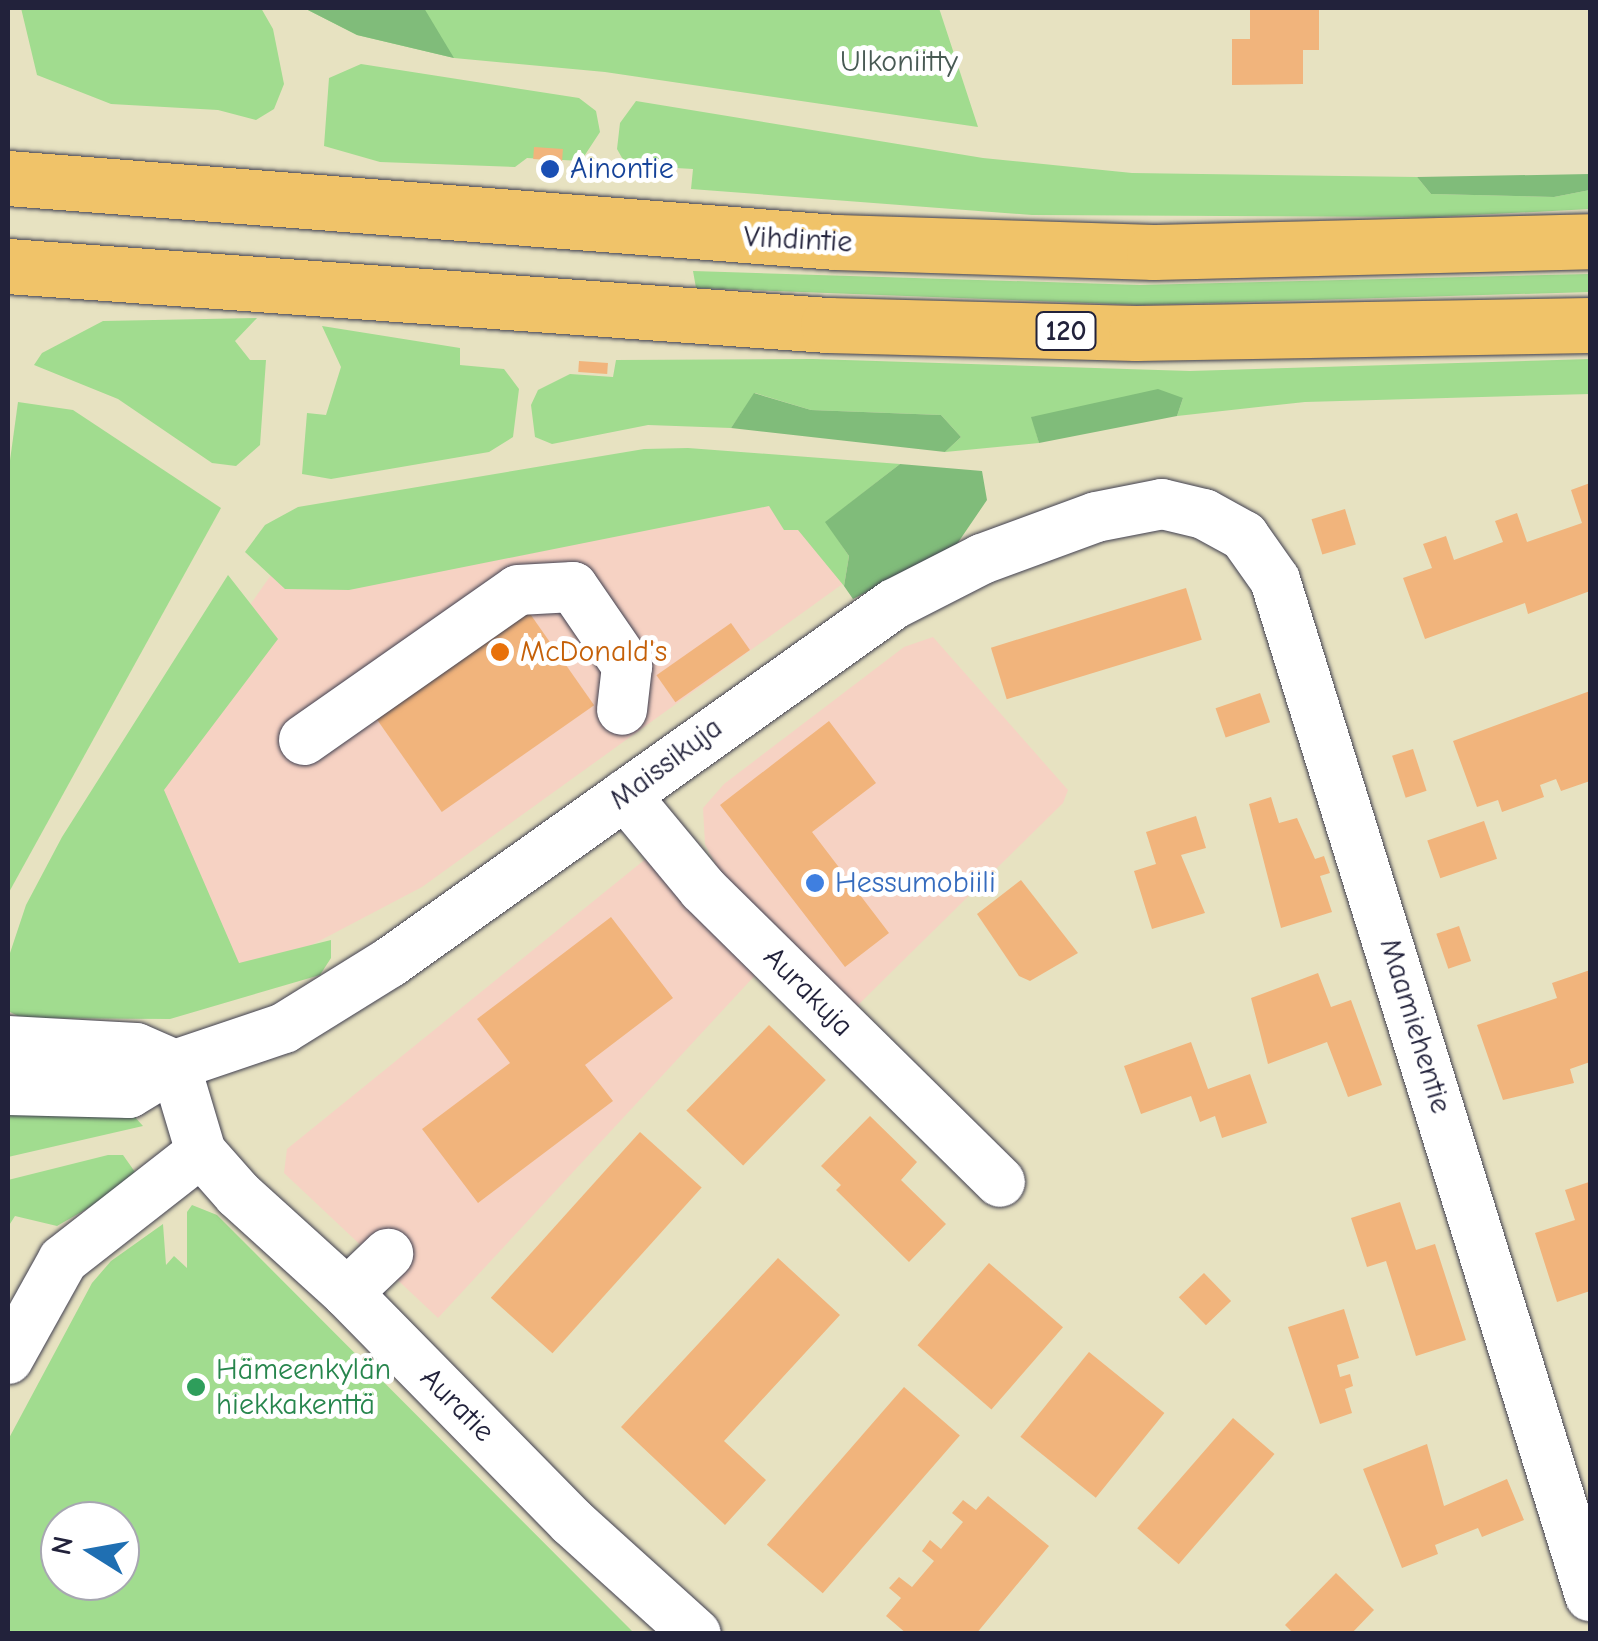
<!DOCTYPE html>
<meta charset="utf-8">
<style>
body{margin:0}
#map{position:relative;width:1598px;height:1641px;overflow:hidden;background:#e7e2c1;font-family:"Comic Neue",sans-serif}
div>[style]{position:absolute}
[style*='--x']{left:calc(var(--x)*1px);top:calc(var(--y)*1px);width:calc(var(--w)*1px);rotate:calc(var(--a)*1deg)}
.built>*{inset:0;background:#f6d2c3}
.green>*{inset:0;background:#a1dc8f}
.forest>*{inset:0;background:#80bc7a}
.building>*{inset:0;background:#f1b47c;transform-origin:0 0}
.roads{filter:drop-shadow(0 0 2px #403f4f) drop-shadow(0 0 2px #403f4f)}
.minor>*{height:50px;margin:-25px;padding:0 25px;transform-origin:25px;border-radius:25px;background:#fff}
.major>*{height:55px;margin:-27.5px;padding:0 27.5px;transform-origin:27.5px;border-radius:27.5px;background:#f0c369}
.dots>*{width:28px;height:28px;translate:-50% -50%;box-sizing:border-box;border:5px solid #fff;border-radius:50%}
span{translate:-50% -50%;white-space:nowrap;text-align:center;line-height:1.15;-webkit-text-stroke:10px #fff;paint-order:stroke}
.shield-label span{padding:2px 8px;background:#fff;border:2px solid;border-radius:8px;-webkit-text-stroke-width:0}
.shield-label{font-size:28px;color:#22223b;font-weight:700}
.park-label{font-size:30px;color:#485a54}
.transit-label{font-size:30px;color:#164399}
.left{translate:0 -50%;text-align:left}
.street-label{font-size:30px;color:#22223b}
.food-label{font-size:30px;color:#c56008}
.shop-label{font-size:30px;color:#366cbe}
.leisure-label{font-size:30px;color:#27864d}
.frame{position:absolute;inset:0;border:10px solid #22223b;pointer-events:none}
.north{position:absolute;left:40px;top:1501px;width:100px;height:100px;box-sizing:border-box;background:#fff;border:2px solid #a7a7b1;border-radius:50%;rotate:281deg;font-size:28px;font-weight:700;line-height:40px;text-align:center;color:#22223b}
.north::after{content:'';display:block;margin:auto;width:35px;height:45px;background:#1f6fb2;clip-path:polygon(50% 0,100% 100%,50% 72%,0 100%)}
</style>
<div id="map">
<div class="built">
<i style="clip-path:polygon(697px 468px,977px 487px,422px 887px,283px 960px,152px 992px,62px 872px,276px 568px)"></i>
<i style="clip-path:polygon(933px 637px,1068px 790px,1063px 803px,854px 1009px,718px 869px,705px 844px,703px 808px,724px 784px,904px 647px)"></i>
<i style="clip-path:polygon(648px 857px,759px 971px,438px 1318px,284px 1173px,287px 1149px)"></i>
</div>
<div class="green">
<i style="clip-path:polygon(21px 8px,261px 8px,273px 29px,284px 84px,274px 109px,256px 120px,218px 110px,111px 104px,37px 75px)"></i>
<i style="clip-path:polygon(304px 8px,939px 8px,978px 127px,605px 72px,454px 58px,357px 35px)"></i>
<i style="clip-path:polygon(361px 64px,579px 98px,596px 111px,600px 132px,581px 161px,527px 158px,515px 167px,380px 162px,324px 146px,329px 78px)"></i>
<i style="clip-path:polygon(636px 101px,983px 158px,1132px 173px,1417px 177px,1431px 194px,1554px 197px,1590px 190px,1590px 209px,1434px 217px,1032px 215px,691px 189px,693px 169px,626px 165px,617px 149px,620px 123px)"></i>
<i style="clip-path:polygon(693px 271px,1140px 285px,1590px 274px,1590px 292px,1141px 305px,696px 288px)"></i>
<i style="clip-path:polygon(257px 318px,235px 341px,250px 360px,266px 360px,260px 445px,236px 466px,212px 463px,118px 399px,34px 365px,42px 353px,103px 321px)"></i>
<i style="clip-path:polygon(322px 326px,460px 348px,460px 365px,504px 369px,519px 389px,513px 437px,489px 452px,331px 479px,302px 474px,307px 413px,326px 415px,341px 367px)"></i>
<i style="clip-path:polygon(813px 359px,1190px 371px,1590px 359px,1590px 394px,1305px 402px,1177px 416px,1183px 398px,1032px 417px,1039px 443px,945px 452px,961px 437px,941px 415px,811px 410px,755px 393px,731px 428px,648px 425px,552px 444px,535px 437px,531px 405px,538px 390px,570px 374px,613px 377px,616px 360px)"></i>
<i style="clip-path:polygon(18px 402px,73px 410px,221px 508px,8px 894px,8px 475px)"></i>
<i style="clip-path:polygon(688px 448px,900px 464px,826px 522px,849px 556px,844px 586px,798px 530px,784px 530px,769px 506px,349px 590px,285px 589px,245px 552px,265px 525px,298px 507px,644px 449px)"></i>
<i style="clip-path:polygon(228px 575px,278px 639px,164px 790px,239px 963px,331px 940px,331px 958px,320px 975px,170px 1019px,22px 1018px,8px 1011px,8px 959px,26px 905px,62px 837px)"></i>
<i style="clip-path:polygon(8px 1112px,133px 1115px,143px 1126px,8px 1157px)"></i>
<i style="clip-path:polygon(108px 1155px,123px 1155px,135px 1172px,104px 1199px,57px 1226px,15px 1216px,8px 1227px,8px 1180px)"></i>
<i style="clip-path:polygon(evenodd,192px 1205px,217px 1215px,634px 1633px,8px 1633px,8px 1440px,92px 1283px,111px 1261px,163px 1224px,166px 1265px,174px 1256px,187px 1268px,187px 1212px,192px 1205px,60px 1521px,120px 1521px,120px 1581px,60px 1581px,60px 1521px)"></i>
</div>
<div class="forest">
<i style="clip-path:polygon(304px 8px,424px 8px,454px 58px,357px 35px)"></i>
<i style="clip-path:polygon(1590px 174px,1590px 190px,1554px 197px,1431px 194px,1417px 177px)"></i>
<i style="clip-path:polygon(1158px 389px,1183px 398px,1177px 416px,1039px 443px,1031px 417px)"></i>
<i style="clip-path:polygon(754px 393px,811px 410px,941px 415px,961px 437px,945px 452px,731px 428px)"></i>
<i style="clip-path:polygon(900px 464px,982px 471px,987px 500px,955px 547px,853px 599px,844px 586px,849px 556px,825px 522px)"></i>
</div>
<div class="building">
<i style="clip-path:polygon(1250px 8px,1319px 8px,1319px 50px,1303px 50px,1303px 84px,1232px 85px,1232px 39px,1250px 39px)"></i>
<i style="left:534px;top:147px;width:29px;height:12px;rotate:4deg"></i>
<i style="left:579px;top:361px;width:29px;height:11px;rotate:4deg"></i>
<i style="clip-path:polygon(1590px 483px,1590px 591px,1528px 614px,1525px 603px,1425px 639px,1403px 578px,1432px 568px,1423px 544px,1446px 536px,1454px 560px,1503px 542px,1495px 521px,1517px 513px,1527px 542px,1582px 523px,1571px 490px)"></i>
<i style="left:1345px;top:509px;width:37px;height:35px;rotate:73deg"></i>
<i style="left:1186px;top:588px;width:54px;height:204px;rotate:73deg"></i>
<i style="left:519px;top:598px;width:131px;height:186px;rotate:55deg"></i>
<i style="left:731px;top:623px;width:33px;height:91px;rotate:55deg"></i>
<i style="clip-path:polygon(1590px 691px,1590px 781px,1561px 791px,1556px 779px,1540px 785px,1544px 797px,1502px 812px,1498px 800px,1477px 807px,1453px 741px)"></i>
<i style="left:1260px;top:693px;width:31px;height:47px;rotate:71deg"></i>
<i style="clip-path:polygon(829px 721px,876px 783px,812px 832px,889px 933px,845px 967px,720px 805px)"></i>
<i style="left:1413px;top:749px;width:44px;height:22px;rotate:72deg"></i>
<i style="clip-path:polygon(1271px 797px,1279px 823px,1297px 818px,1315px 859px,1324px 856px,1330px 873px,1320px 876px,1332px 912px,1281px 928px,1249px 804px)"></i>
<i style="clip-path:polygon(1196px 816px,1206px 848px,1181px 855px,1205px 913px,1152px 929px,1134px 871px,1156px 864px,1146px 832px)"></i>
<i style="left:1484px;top:821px;width:40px;height:60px;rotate:71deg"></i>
<i style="clip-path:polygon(1021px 880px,1078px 953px,1030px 981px,1019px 976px,977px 914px)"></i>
<i style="clip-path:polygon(611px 917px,673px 998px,585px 1065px,613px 1101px,478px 1203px,422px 1129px,510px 1063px,477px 1019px)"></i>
<i style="left:1459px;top:926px;width:37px;height:24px;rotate:71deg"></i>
<i style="clip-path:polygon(1590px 970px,1590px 1062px,1570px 1069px,1574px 1083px,1503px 1100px,1477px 1025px,1557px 998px,1552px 983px)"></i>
<i style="clip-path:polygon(1318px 973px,1331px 1007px,1351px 1000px,1382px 1085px,1348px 1097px,1327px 1042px,1268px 1064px,1251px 998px)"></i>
<i style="left:769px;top:1025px;width:79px;height:119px;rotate:44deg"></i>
<i style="clip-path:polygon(1191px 1042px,1208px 1089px,1250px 1074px,1267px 1123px,1222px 1138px,1215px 1116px,1200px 1122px,1191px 1096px,1141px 1114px,1124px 1066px)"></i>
<i style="clip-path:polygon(870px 1116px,917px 1162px,901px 1180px,946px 1224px,909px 1262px,836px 1190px,841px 1185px,821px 1166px)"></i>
<i style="left:640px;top:1132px;width:83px;height:223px;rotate:42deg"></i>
<i style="clip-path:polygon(1589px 1182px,1590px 1291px,1557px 1302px,1535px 1233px,1575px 1220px,1565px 1190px)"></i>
<i style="clip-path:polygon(1400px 1202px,1416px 1250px,1435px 1244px,1466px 1340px,1416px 1356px,1386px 1261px,1367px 1267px,1351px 1218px)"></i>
<i style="clip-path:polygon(778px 1258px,840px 1315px,724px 1441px,766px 1480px,725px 1525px,621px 1427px)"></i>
<i style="left:989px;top:1263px;width:98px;height:109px;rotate:41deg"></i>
<i style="left:1204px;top:1273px;width:39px;height:35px;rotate:46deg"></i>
<i style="clip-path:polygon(1344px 1309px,1359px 1358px,1337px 1365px,1340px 1377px,1350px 1374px,1353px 1386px,1345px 1389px,1352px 1413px,1320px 1424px,1288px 1327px)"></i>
<i style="left:1089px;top:1352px;width:97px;height:109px;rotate:39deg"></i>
<i style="left:904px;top:1387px;width:74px;height:209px;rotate:41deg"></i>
<i style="left:1233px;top:1418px;width:55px;height:146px;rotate:41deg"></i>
<i style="clip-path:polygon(1427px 1444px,1444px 1506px,1507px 1479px,1524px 1520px,1482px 1537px,1478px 1528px,1435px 1545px,1438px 1554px,1402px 1568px,1363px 1469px)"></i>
<i style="clip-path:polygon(988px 1496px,1049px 1546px,976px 1634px,907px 1634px,886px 1616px,901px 1598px,889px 1588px,899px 1577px,912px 1587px,934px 1561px,922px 1551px,930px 1540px,941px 1549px,963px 1522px,952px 1513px,963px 1500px,976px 1510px)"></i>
<i style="clip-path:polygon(1336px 1573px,1374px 1610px,1351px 1634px,1294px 1634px,1285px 1625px)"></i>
</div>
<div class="roads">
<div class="minor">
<i style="--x:304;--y:740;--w:261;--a:-35"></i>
<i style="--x:518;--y:590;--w:55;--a:-3.1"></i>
<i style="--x:573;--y:587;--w:96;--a:55.6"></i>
<i style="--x:627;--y:666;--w:44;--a:96.5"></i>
<i style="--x:625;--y:795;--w:122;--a:50.3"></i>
<i style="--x:703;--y:889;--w:417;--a:44.6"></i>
<i style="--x:8;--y:1041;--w:128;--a:3.1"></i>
<i style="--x:136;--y:1048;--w:43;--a:23.6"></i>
<i style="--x:175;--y:1065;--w:91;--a:73.4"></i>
<i style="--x:201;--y:1152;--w:56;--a:48.6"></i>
<i style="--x:238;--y:1194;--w:147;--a:42.2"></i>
<i style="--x:347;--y:1293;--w:321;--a:45.5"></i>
<i style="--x:572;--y:1522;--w:167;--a:42.1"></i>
<i style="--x:8;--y:1090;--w:121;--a:1.4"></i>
<i style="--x:129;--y:1093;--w:54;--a:-31.3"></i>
<i style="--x:175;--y:1065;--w:115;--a:-18.7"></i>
<i style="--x:284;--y:1028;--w:123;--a:-31.8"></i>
<i style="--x:389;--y:963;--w:620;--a:-35.41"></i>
<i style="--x:894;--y:604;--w:99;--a:-27.1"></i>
<i style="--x:982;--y:559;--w:121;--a:-20.2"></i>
<i style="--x:1096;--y:517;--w:67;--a:-11.1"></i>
<i style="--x:1162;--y:504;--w:43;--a:13.4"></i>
<i style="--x:1204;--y:514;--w:46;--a:28.8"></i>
<i style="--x:1244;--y:536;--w:54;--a:54.8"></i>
<i style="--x:1275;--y:580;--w:1064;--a:72.77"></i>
<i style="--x:347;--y:1293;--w:57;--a:-43.6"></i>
<i style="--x:8;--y:1359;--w:113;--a:-60.9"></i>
<i style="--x:63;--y:1260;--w:175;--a:-38"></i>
</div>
<div class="major">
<i style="--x:8;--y:178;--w:830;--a:4.42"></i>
<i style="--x:836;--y:242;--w:318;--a:1.8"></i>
<i style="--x:1154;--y:252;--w:436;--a:-1.4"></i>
<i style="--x:8;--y:266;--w:822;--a:4.12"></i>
<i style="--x:828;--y:325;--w:308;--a:1.5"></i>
<i style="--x:1136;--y:333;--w:454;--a:-1"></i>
</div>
</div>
<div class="dots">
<i style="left:550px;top:169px;background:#1a4fb4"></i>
<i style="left:500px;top:652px;background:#e8710a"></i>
<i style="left:815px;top:883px;background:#3f7fe0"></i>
<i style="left:196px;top:1387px;background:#2e9e5b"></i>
</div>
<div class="shield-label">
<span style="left:1066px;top:331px">120</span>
</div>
<div class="park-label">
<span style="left:899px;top:62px">Ulkoniitty</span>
</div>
<div class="transit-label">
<span class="left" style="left:570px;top:169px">Ainontie</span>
</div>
<div class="street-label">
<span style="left:798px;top:240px;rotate:3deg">Vihdintie</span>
<span style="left:666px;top:764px;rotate:-37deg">Maissikuja</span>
<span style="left:808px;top:992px;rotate:45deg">Aurakuja</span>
<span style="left:1415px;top:1026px;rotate:73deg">Maamiehentie</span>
<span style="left:457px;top:1405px;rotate:45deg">Auratie</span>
</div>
<div class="food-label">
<span class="left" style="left:520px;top:652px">McDonald's</span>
</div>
<div class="shop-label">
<span class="left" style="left:835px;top:883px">Hessumobiili</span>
</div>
<div class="leisure-label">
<span class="left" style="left:216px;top:1387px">Hämeenkylän<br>hiekkakenttä</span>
</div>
<div class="frame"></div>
<div class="north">N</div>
</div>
